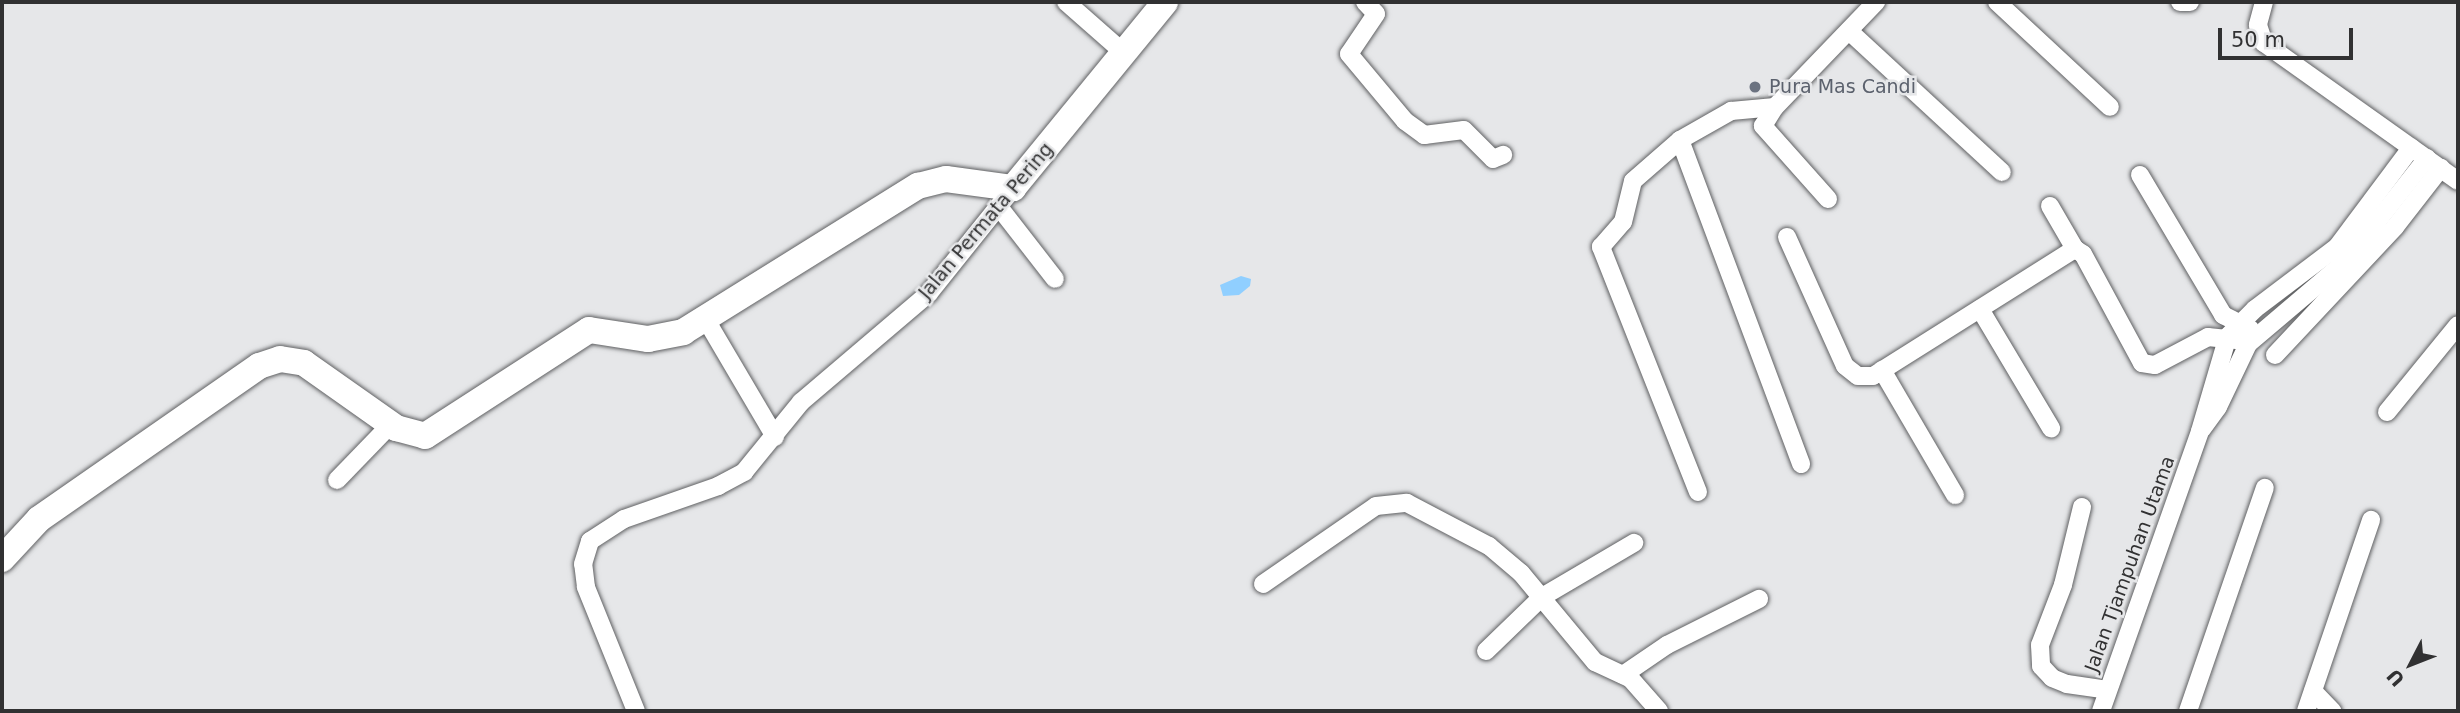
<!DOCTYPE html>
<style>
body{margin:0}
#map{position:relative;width:2460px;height:713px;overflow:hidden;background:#e6e7e9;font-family:"DejaVu Sans",sans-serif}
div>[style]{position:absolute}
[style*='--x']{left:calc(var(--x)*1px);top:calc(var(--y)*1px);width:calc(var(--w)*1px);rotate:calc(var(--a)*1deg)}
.water>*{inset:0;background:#90cfff}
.roads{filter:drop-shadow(0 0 2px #5f6062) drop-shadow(0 0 2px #5f6062)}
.street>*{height:18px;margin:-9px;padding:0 9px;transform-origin:9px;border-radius:9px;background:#fff}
.secondary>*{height:26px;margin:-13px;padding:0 13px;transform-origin:13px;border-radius:13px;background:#fff}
.dots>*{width:19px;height:19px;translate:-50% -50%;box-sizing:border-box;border:4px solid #e6e7e9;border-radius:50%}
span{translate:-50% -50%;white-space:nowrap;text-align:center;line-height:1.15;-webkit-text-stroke:5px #e6e7e9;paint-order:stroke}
.worship-label{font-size:19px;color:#5b616d}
.left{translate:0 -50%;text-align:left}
.street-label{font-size:19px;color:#313132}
.frame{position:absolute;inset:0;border:4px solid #313132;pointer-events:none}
.north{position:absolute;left:2376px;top:629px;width:70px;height:70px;-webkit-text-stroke:5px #e6e7e9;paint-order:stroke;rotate:228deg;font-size:19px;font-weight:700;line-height:28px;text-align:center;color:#313132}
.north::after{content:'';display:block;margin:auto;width:24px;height:32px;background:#313132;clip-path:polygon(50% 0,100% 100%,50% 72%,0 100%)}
.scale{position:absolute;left:2218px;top:28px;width:135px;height:32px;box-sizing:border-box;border:4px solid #313132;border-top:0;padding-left:9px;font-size:21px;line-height:24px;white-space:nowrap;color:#313132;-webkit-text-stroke:5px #e6e7e9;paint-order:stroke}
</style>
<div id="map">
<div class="water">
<i style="clip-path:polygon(1241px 276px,1251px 279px,1250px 286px,1239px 295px,1223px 296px,1220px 285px)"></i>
</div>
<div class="roads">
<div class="street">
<i style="--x:1066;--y:2;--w:77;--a:41.3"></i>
<i style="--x:1365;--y:2;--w:16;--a:47"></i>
<i style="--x:1376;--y:14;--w:48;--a:124"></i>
<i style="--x:1349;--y:54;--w:87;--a:50.1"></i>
<i style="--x:1405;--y:121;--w:24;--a:36"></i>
<i style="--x:1424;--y:135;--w:40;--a:-7.1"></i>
<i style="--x:1464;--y:130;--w:41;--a:45"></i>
<i style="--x:1493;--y:159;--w:11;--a:-22"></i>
<i style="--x:1997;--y:2;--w:154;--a:42.9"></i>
<i style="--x:2180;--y:2;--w:10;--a:0"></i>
<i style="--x:2264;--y:2;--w:24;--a:105"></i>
<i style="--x:2258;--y:25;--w:19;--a:72"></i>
<i style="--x:2264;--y:43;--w:238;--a:35.4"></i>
<i style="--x:1849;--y:31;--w:208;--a:42.7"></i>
<i style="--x:1680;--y:140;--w:346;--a:69.5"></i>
<i style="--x:2140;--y:175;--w:163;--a:59.3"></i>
<i style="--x:2223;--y:315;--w:30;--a:27"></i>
<i style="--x:1828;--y:199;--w:98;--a:-131.7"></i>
<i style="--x:1763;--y:126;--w:22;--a:-58"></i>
<i style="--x:1775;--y:107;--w:146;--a:-46.1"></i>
<i style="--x:2050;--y:206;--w:50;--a:59.8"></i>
<i style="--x:2075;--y:249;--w:9;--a:32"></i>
<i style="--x:2083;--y:254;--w:124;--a:61.6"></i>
<i style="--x:2142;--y:363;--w:13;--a:9"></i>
<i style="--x:2155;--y:365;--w:60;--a:-27.8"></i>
<i style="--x:2208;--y:337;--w:31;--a:6"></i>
<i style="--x:999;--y:207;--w:91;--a:52.1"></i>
<i style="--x:1787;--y:237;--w:141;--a:65.8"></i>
<i style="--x:1845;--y:366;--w:16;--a:38"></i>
<i style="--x:1858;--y:376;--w:15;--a:0"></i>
<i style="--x:1873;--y:376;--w:239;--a:-32.2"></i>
<i style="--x:1980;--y:309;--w:139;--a:59.2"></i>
<i style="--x:705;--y:318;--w:138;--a:59.5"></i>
<i style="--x:2275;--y:355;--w:175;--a:-46.8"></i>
<i style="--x:2395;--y:227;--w:75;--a:-52.1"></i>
<i style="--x:1882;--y:370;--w:145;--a:59.7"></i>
<i style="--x:2387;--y:412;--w:112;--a:-50.8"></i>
<i style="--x:2202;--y:429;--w:27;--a:-54"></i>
<i style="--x:2218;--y:407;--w:70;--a:-64.5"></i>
<i style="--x:2248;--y:344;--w:128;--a:-40.3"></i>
<i style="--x:2346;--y:261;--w:131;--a:-51.8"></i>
<i style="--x:337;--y:480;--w:78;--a:-46"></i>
<i style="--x:1698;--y:492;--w:264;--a:-111.6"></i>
<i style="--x:1601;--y:247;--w:33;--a:-49"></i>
<i style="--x:1623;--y:222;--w:42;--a:-76.3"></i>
<i style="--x:1633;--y:181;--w:62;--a:-41.1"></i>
<i style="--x:1680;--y:140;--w:59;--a:-29.6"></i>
<i style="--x:1731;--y:111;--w:44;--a:-5.2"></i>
<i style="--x:2082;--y:507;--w:80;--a:103.7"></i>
<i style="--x:2063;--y:585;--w:64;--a:111"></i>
<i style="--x:2040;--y:645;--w:21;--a:87"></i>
<i style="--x:2041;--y:666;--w:16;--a:47"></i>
<i style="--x:2052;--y:678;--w:16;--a:22"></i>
<i style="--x:2067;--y:684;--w:41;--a:8.3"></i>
<i style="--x:1263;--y:584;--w:137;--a:-34.6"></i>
<i style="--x:1376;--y:506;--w:31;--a:-6"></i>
<i style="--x:1407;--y:503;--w:93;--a:27.7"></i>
<i style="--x:1489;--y:546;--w:42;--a:40.2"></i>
<i style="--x:1521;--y:573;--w:116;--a:50.3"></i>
<i style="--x:1595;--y:662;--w:38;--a:25"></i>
<i style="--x:1630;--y:678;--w:44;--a:48.7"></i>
<i style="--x:1486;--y:651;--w:78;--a:-44"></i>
<i style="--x:1542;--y:597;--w:107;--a:-30.4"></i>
<i style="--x:1623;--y:675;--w:53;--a:-34.3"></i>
<i style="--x:1667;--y:645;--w:103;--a:-26.6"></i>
<i style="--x:2313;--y:691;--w:28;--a:46"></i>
<i style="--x:636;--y:711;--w:134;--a:-112"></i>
<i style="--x:586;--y:587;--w:23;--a:-97"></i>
<i style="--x:583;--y:564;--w:24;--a:-73"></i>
<i style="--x:590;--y:541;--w:40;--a:-32.9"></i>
<i style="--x:624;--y:519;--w:100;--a:-19.3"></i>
<i style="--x:718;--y:486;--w:30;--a:-28"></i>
<i style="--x:744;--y:472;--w:90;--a:-50.8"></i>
<i style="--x:801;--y:402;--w:168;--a:-40.4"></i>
<i style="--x:929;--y:293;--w:134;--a:-51.3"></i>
<i style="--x:2101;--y:711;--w:297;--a:-70.5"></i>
<i style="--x:2200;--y:431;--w:99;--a:-73.6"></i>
<i style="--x:2228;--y:336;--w:38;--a:-45"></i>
<i style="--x:2255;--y:309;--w:103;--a:-37.1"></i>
<i style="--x:2337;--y:247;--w:124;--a:-53.2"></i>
<i style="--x:2188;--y:711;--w:236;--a:-71"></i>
<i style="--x:2306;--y:711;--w:202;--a:-71.2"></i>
</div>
<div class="secondary">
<i style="--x:2;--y:559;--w:54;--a:-47.2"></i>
<i style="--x:39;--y:519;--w:268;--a:-34.8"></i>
<i style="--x:259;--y:366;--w:22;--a:-18"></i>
<i style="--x:280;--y:359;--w:24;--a:9"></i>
<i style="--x:304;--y:363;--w:113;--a:35.2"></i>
<i style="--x:396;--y:428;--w:30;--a:15"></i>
<i style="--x:425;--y:436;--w:195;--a:-32.9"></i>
<i style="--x:589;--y:330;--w:60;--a:8.7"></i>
<i style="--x:648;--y:339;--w:36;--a:-11"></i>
<i style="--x:683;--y:332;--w:277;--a:-31.9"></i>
<i style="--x:918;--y:186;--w:29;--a:-14"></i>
<i style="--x:946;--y:179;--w:68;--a:7.7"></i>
<i style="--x:1013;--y:188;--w:240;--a:-50.7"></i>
</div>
</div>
<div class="dots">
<i style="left:1755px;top:87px;background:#6b7280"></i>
</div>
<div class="worship-label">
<span class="left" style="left:1769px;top:87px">Pura Mas Candi</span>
</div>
<div class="street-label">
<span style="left:986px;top:221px;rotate:-50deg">Jalan Permata Pering</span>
<span style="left:2130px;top:564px;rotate:-70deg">Jalan Tjampuhan Utama</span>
</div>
<div class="frame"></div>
<div class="north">U</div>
<div class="scale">50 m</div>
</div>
